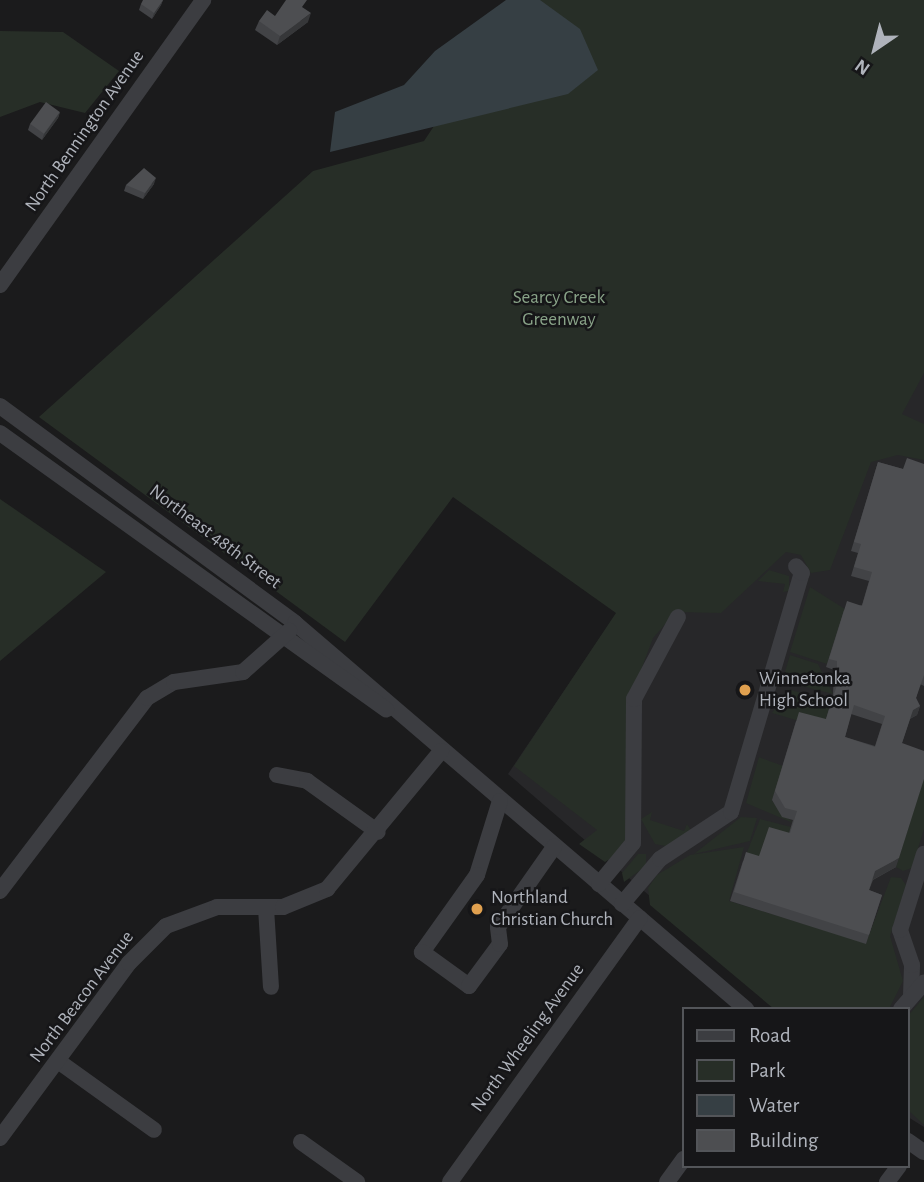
<!DOCTYPE html>
<style>
body{margin:0}
#map{position:relative;width:924px;height:1182px;overflow:hidden;background:#1b1b1c;font-family:"Alegreya Sans",sans-serif}
div>[style]{position:absolute}
[style*='--x']{left:calc(var(--x)*1px);top:calc(var(--y)*1px);width:calc(var(--w)*1px);rotate:calc(var(--a)*1deg)}
.built>*{inset:0;background:#272729}
.green>*{inset:0;background:#272e27}
.water>*{inset:0;background:#363f44}
.minor>*{height:16px;margin:-8px;padding:0 8px;transform-origin:8px;border-radius:8px;background:#3c3d41}
.wall>*{inset:0;background:#424346}
.shaded-wall>*{inset:0;background:#363739}
.building>*{inset:0;background:#4d4e51;transform-origin:0 0}
.dots>*{width:19px;height:19px;translate:-50% -50%;box-sizing:border-box;border:4px solid #161618;border-radius:50%}
span{translate:-50% -50%;white-space:nowrap;text-align:center;line-height:1.15;-webkit-text-stroke:5px #161618;paint-order:stroke}
.street-label{font-size:19px;color:#afb3bb}
.park-label{font-size:19px;color:#89a388}
.poi-label{font-size:19px;color:#afb3bb}
.left{translate:0 -50%;text-align:left}
.legend{position:absolute;left:682px;top:1007px;width:228px;height:161px;box-sizing:border-box;background:#161618;border:2px solid #535559;margin:0;padding:9px 12px;list-style:none;font-size:21px;color:#afb3bb}
.legend li{display:flex;align-items:center;gap:14px;height:35px}
.legend b{width:35px;border:2px solid #535559}
.north{position:absolute;left:840px;top:14px;width:70px;height:70px;-webkit-text-stroke:5px #161618;paint-order:stroke;rotate:215deg;font-size:19px;font-weight:700;line-height:28px;text-align:center;color:#afb3bb}
.north::after{content:'';display:block;margin:auto;width:24px;height:32px;background:#afb3bb;clip-path:polygon(50% 0,100% 100%,50% 72%,0 100%)}
</style>
<div id="map">
<div class="built">
<i style="clip-path:polygon(887px 211px,924px 238px,924px 1127px,908px 1117px,908px 1009px,781px 1009px,508px 774px)"></i>
</div>
<div class="green">
<i style="clip-path:polygon(518px 0,924px 0,924px 373px,902px 414px,924px 424px,924px 460px,898px 455px,871px 462px,830px 570px,811px 573px,801px 555px,786px 552px,721px 613px,676px 612px,653px 638px,626px 710px,629px 834px,624px 850px,605px 862px,579px 844px,597px 830px,514px 766px,616px 613px,453px 497px,345px 642px,39px 417px,313px 171px,424px 141px)"></i>
<i style="clip-path:polygon(0 31px,63px 32px,119px 71px,85px 113px,40px 102px,0 117px)"></i>
<i style="clip-path:polygon(0 499px,106px 572px,0 661px)"></i>
<i style="clip-path:polygon(769px 570px,789px 576px,789px 591px,783px 592px,785px 584px,758px 581px)"></i>
<i style="clip-path:polygon(810px 587px,845px 609px,827px 664px,790px 652px)"></i>
<i style="clip-path:polygon(790px 655px,818px 664px,833px 694px,790px 683px,785px 672px)"></i>
<i style="clip-path:polygon(788px 689px,831px 702px,823px 728px,772px 713px)"></i>
<i style="clip-path:polygon(759px 757px,783px 766px,772px 801px,793px 823px,746px 803px)"></i>
<i style="clip-path:polygon(924px 777px,924px 829px,912px 868px,903px 871px,896px 867px)"></i>
<i style="clip-path:polygon(652px 812px,650px 820px,684px 831px,687px 824px,692px 832px,671px 847px,655px 844px,641px 819px)"></i>
<i style="clip-path:polygon(741px 817px,757px 818px,750px 841px,694px 854px)"></i>
<i style="clip-path:polygon(760px 819px,791px 827px,786px 842px,757px 864px,744px 860px)"></i>
<i style="clip-path:polygon(744px 847px,729px 901px,866px 943px,891px 877px,901px 878px,906px 885px,890px 936px,903px 981px,889px 1009px,774px 1009px,650px 905px,648px 888px,657px 875px,690px 855px)"></i>
<i style="clip-path:polygon(638px 854px,646px 854px,646px 866px,624px 882px,622px 873px)"></i>
<i style="clip-path:polygon(924px 997px,924px 1125px,908px 1110px,908px 1016px)"></i>
</div>
<div class="water">
<i style="clip-path:polygon(506px 0,540px 0,580px 29px,598px 70px,568px 94px,330px 152px,335px 112px,404px 85px,435px 51px)"></i>
</div>
<div class="minor">
<i style="--x:0;--y:285;--w:350;--a:-54.5"></i>
<i style="--x:0;--y:406;--w:366;--a:36.3"></i>
<i style="--x:295;--y:623;--w:594;--a:40.56"></i>
<i style="--x:0;--y:433;--w:475;--a:35.6"></i>
<i style="--x:277;--y:775;--w:31;--a:11"></i>
<i style="--x:307;--y:781;--w:87;--a:35.7"></i>
<i style="--x:500;--y:801;--w:77;--a:107.3"></i>
<i style="--x:477;--y:875;--w:95;--a:125.5"></i>
<i style="--x:422;--y:952;--w:58;--a:35.9"></i>
<i style="--x:469;--y:986;--w:52;--a:-53.6"></i>
<i style="--x:500;--y:944;--w:17;--a:-97"></i>
<i style="--x:498;--y:927;--w:98;--a:-55"></i>
<i style="--x:599;--y:884;--w:53;--a:-50.3"></i>
<i style="--x:633;--y:843;--w:144;--a:-89.6"></i>
<i style="--x:634;--y:699;--w:93;--a:-61.8"></i>
<i style="--x:0;--y:891;--w:243;--a:-52.7"></i>
<i style="--x:147;--y:698;--w:31;--a:-31"></i>
<i style="--x:174;--y:682;--w:70;--a:-8.2"></i>
<i style="--x:243;--y:672;--w:62;--a:-41.7"></i>
<i style="--x:622;--y:904;--w:59;--a:-49.8"></i>
<i style="--x:660;--y:859;--w:85;--a:-33.5"></i>
<i style="--x:731;--y:812;--w:249;--a:-73.5"></i>
<i style="--x:802;--y:573;--w:9;--a:-131"></i>
<i style="--x:266;--y:908;--w:79;--a:86.4"></i>
<i style="--x:911;--y:995;--w:30;--a:-88"></i>
<i style="--x:912;--y:965;--w:37;--a:-109"></i>
<i style="--x:900;--y:930;--w:80;--a:-72.5"></i>
<i style="--x:901;--y:1009;--w:35;--a:-49"></i>
<i style="--x:58;--y:1061;--w:118;--a:35.7"></i>
<i style="--x:0;--y:1138;--w:217;--a:-53.6"></i>
<i style="--x:129;--y:963;--w:52;--a:-45"></i>
<i style="--x:166;--y:926;--w:54;--a:-20.4"></i>
<i style="--x:217;--y:907;--w:66;--a:0"></i>
<i style="--x:283;--y:907;--w:48;--a:-22.2"></i>
<i style="--x:327;--y:889;--w:179;--a:-50.4"></i>
<i style="--x:908;--y:1141;--w:19;--a:35"></i>
<i style="--x:301;--y:1142;--w:69;--a:35.5"></i>
<i style="--x:450;--y:1182;--w:325;--a:-54.3"></i>
<i style="--x:667;--y:1182;--w:29;--a:-54"></i>
<i style="--x:887;--y:1182;--w:20;--a:-53"></i>
</div>
<div class="wall">
<i style="clip-path:polygon(163px 0,161px 5px,152px 19px,139px 10px,141px 4px)"></i>
<i style="clip-path:polygon(275px 16px,308px 22px,277px 45px,255px 30px,259px 21px)"></i>
<i style="clip-path:polygon(60px 112px,58px 118px,42px 140px,28px 130px,30px 124px)"></i>
<i style="clip-path:polygon(154px 184px,143px 199px,124px 191px,126px 185px)"></i>
<i style="clip-path:polygon(evenodd,878px 462px,903px 469px,924px 464px,924px 686px,920px 684px,916px 698px,920px 706px,917px 715px,910px 719px,902px 743px,896px 867px,873px 880px,869px 890px,882px 895px,866px 944px,730px 901px,743px 861px,759px 856px,789px 833px,793px 820px,782px 817px,772px 800px,796px 721px,826px 719px,833px 694px,834px 670px,826px 667px,844px 610px,862px 605px,869px 581px,851px 576px,858px 553px,851px 551px,878px 462px,851px 714px,882px 724px,875px 746px,845px 737px,851px 714px)"></i>
</div>
<div class="shaded-wall">
<i style="clip-path:polygon(163px 0,161px 5px,152px 19px,154px 13px)"></i>
<i style="clip-path:polygon(311px 13px,308px 22px,277px 45px,280px 36px)"></i>
<i style="clip-path:polygon(60px 112px,58px 118px,42px 140px,44px 134px)"></i>
<i style="clip-path:polygon(156px 178px,154px 184px,143px 199px,145px 193px)"></i>
<i style="clip-path:polygon(920px 706px,917px 715px,909px 719px,913px 710px)"></i>
<i style="clip-path:polygon(899px 858px,896px 867px,872px 880px,875px 871px)"></i>
</div>
<div class="building">
<i style="clip-path:polygon(143px 0,163px 0,154px 13px,141px 4px)"></i>
<i style="clip-path:polygon(286px 0,307px 0,302px 7px,311px 13px,280px 36px,259px 21px,267px 10px,275px 16px)"></i>
<i style="left:46px;top:102px;width:17px;height:27px;rotate:36deg"></i>
<i style="clip-path:polygon(144px 168px,156px 178px,145px 193px,126px 185px)"></i>
<i style="clip-path:polygon(evenodd,907px 458px,924px 464px,924px 675px,916px 698px,920px 706px,913px 710px,902px 743px,924px 751px,924px 779px,899px 858px,875px 871px,869px 890px,882px 895px,869px 935px,734px 892px,746px 852px,759px 856px,769px 827px,790px 833px,797px 811px,785px 808px,775px 791px,799px 712px,826px 719px,837px 685px,837px 661px,829px 659px,847px 601px,862px 606px,872px 572px,854px 567px,861px 544px,854px 542px,878px 462px,903px 469px,907px 458px,854px 705px,885px 716px,875px 747px,845px 737px,854px 705px)"></i>
</div>
<div class="dots">
<i style="left:745px;top:690px;background:#e0a04f"></i>
<i style="left:477px;top:909px;background:#e0a04f"></i>
</div>
<div class="street-label">
<span style="left:85px;top:131px;rotate:-55deg">North Bennington Avenue</span>
<span style="left:215px;top:537px;rotate:37deg">Northeast 48th Street</span>
<span style="left:82px;top:997px;rotate:-53deg">North Beacon Avenue</span>
<span style="left:528px;top:1038px;rotate:-54deg">North Wheeling Avenue</span>
</div>
<div class="park-label">
<span style="left:559px;top:309px">Searcy Creek<br>Greenway</span>
</div>
<div class="poi-label">
<span class="left" style="left:759px;top:690px">Winnetonka<br>High School</span>
<span class="left" style="left:491px;top:909px">Northland<br>Christian Church</span>
</div>
<ul class="legend">
<li><b style="height:9px;background:#3c3d41"></b>Road</li>
<li><b style="height:19px;background:#272e27"></b>Park</li>
<li><b style="height:19px;background:#363f44"></b>Water</li>
<li><b style="height:19px;background:#4d4e51"></b>Building</li>
</ul>
<div class="north">N</div>
</div>
